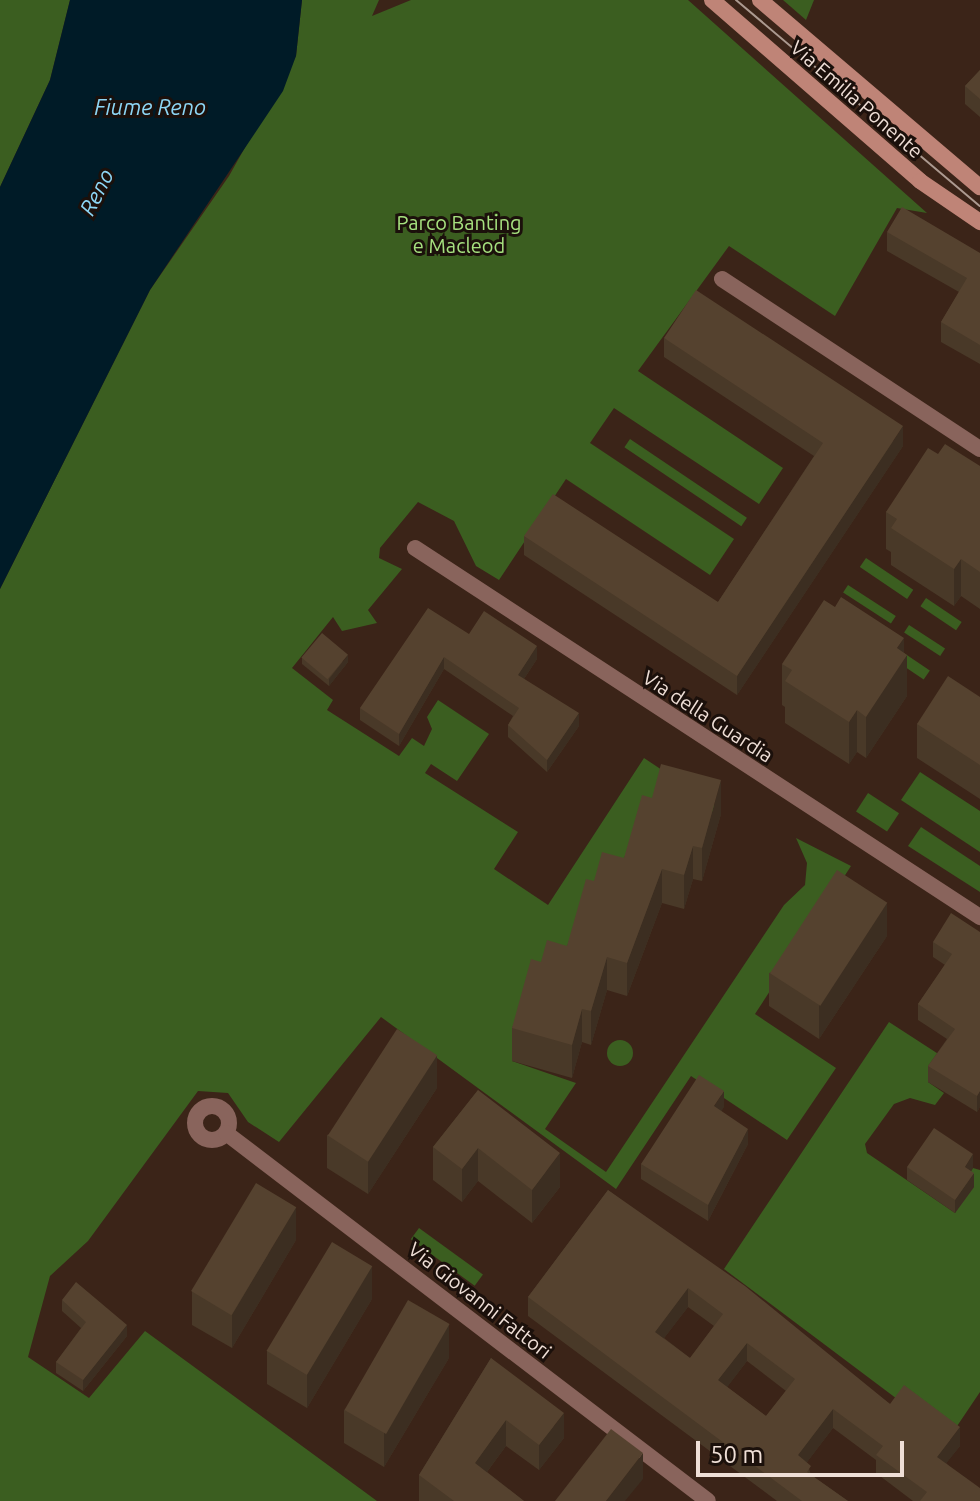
<!DOCTYPE html>
<style>
body{margin:0}
#map{position:relative;width:980px;height:1501px;overflow:hidden;background:#3b2418;font-family:Ubuntu,sans-serif}
div>[style]{position:absolute}
[style*='--x']{left:calc(var(--x)*1px);top:calc(var(--y)*1px);width:calc(var(--w)*1px);rotate:calc(var(--a)*1deg)}
.green>*{inset:0;background:#3b5e20;transform-origin:0 0}
.round{border-radius:50%}
.water>*{inset:0;background:#001b27}
.street>*{height:16px;margin:-8px;padding:0 8px;transform-origin:8px;border-radius:8px;background:#89645c}
.street>.ring{margin:-8px;padding:0;box-sizing:content-box;background:none;border:16px solid #89645c;border-radius:50%}
.secondary>*{height:16px;margin:-8px;padding:0 8px;transform-origin:8px;border-radius:8px;background:#bf8477}
.tram>*{height:2px;margin:-1px;padding:0 1px;transform-origin:1px;border-radius:1px;background:#ac9a90}
.wall>*{inset:0;background:#493928}
.shaded-wall>*{inset:0;background:#3c2e21}
.building>*{inset:0;background:#55422f;transform-origin:0 0}
span{translate:-50% -50%;white-space:nowrap;text-align:center;line-height:1.15;-webkit-text-stroke:6px #1b100b;paint-order:stroke}
.street-label{font-size:20px;color:#efdfd7}
.park-label{font-size:20px;color:#a6e17f}
.water-label{font-size:22px;color:#8dd6f5;font-style:italic}
.scale{position:absolute;left:696px;top:1441px;width:208px;height:36px;box-sizing:border-box;border:4px solid #efdfd7;border-top:0;padding-left:10px;font-size:24px;line-height:28px;white-space:nowrap;color:#efdfd7;-webkit-text-stroke:6px #1b100b;paint-order:stroke}
</style>
<div id="map">
<div class="green">
<i style="clip-path:polygon(0 0,70px 0,50px 80px,0 187px)"></i>
<i style="clip-path:polygon(302px 0,379px 0,372px 16px,411px 0,688px 0,927px 213px,897px 208px,835px 316px,729px 246px,638px 371px,783px 468px,759px 504px,614px 408px,590px 443px,734px 539px,710px 575px,566px 479px,499px 580px,476px 566px,454px 521px,418px 502px,380px 548px,379px 558px,402px 569px,368px 610px,377px 623px,342px 631px,333px 617px,292px 668px,333px 700px,327px 710px,399px 756px,412px 738px,424px 746px,432px 729px,427px 717px,438px 700px,489px 734px,457px 781px,431px 764px,425px 773px,518px 832px,494px 869px,548px 905px,644px 758px,719px 808px,512px 1061px,576px 1083px,545px 1129px,606px 1172px,784px 905px,805px 885px,807px 863px,796px 838px,851px 866px,755px 1014px,836px 1068px,787px 1140px,691px 1076px,616px 1189px,381px 1017px,279px 1142px,248px 1122px,228px 1093px,198px 1091px,88px 1241px,50px 1276px,28px 1357px,89px 1398px,145px 1331px,377px 1501px,0 1501px,0 589px,150px 290px,229px 176px,296px 56px)"></i>
<i style="clip-path:polygon(783px 0,814px 0,806px 20px)"></i>
<i style="left:630px;top:439px;width:141px;height:10px;rotate:34deg"></i>
<i style="left:866px;top:558px;width:57px;height:11px;rotate:34deg"></i>
<i style="left:848px;top:585px;width:57px;height:9px;rotate:33deg"></i>
<i style="left:926px;top:598px;width:43px;height:10px;rotate:34deg"></i>
<i style="left:909px;top:625px;width:43px;height:9px;rotate:33deg"></i>
<i style="left:895px;top:647px;width:42px;height:11px;rotate:34deg"></i>
<i style="clip-path:polygon(920px 772px,980px 811px,980px 852px,901px 800px)"></i>
<i style="left:868px;top:793px;width:37px;height:22px;rotate:33deg"></i>
<i style="clip-path:polygon(921px 827px,980px 866px,980px 892px,908px 846px)"></i>
<i style="clip-path:polygon(889px 1022px,980px 1081px,928px 1082px,944px 1093px,935px 1105px,910px 1098px,894px 1104px,865px 1144px,867px 1153px,955px 1213px,965px 1180px,973px 1168px,980px 1170px,980px 1392px,949px 1438px,724px 1269px)"></i>
<i class="round" style="left:607px;top:1040px;width:26px;height:26px"></i>
<i style="left:419px;top:1228px;width:79px;height:14px;rotate:36deg"></i>
</div>
<div class="water">
<i style="clip-path:polygon(70px 0,302px 0,296px 56px,283px 91px,150px 290px,0 589px,0 187px,50px 80px)"></i>
</div>
<div class="street">
<i style="--x:722;--y:279;--w:309;--a:33.4"></i>
<i style="--x:415;--y:548;--w:675;--a:33.15"></i>
<i class="ring" style="left:195px;top:1106px;width:18px;height:18px"></i>
<i style="--x:226;--y:1133;--w:606;--a:37.36"></i>
</div>
<div class="secondary">
<i style="--x:712;--y:0;--w:276;--a:41"></i>
<i style="--x:920;--y:181;--w:73;--a:34.3"></i>
<i style="--x:760;--y:0;--w:289;--a:40.4"></i>
</div>
<div class="tram">
<i style="--x:736;--y:0;--w:319;--a:40.2"></i>
</div>
<div class="wall">
<i style="clip-path:polygon(980px 70px,980px 117px,965px 104px,965px 86px)"></i>
<i style="clip-path:polygon(887px 232px,980px 253px,980px 364px,941px 342px,941px 322px,959px 292px,887px 251px)"></i>
<i style="clip-path:polygon(664px 338px,903px 446px,737px 695px,524px 555px,524px 536px,718px 602px,814px 456px,664px 357px)"></i>
<i style="clip-path:polygon(938px 454px,980px 466px,980px 609px,961px 596px,954px 606px,891px 565px,891px 552px,886px 549px,886px 512px)"></i>
<i style="clip-path:polygon(469px 634px,537px 659px,524px 679px,579px 726px,547px 772px,508px 737px,508px 725px,513px 716px,444px 669px,399px 746px,360px 720px,360px 708px)"></i>
<i style="clip-path:polygon(904px 653px,907px 696px,866px 758px,857px 752px,849px 764px,785px 723px,785px 707px,782px 705px,782px 664px)"></i>
<i style="clip-path:polygon(302px 658px,348px 662px,329px 686px,302px 664px)"></i>
<i style="clip-path:polygon(980px 697px,980px 799px,917px 758px,917px 724px)"></i>
<i style="clip-path:polygon(652px 798px,721px 814px,702px 881px,693px 879px,684px 909px,662px 903px,627px 996px,607px 990px,591px 1045px,582px 1042px,572px 1078px,512px 1061px,512px 1028px,541px 962px,567px 946px,594px 881px,624px 858px)"></i>
<i style="clip-path:polygon(980px 932px,980px 1107px,977px 1112px,928px 1082px,928px 1066px,947px 1039px,918px 1020px,918px 1004px,945px 965px,933px 957px,933px 942px)"></i>
<i style="clip-path:polygon(887px 936px,819px 1039px,769px 1006px,769px 973px)"></i>
<i style="clip-path:polygon(437px 1088px,368px 1194px,327px 1168px,327px 1135px)"></i>
<i style="clip-path:polygon(478px 1090px,560px 1187px,532px 1223px,478px 1181px,462px 1202px,433px 1180px,433px 1147px)"></i>
<i style="clip-path:polygon(724px 1107px,721px 1111px,748px 1144px,708px 1221px,641px 1179px,641px 1164px)"></i>
<i style="clip-path:polygon(907px 1167px,973px 1168px,971px 1171px,974px 1187px,955px 1213px,907px 1180px)"></i>
<i style="clip-path:polygon(evenodd,608px 1190px,890px 1404px,960px 1446px,946px 1463px,980px 1501px,913px 1501px,876px 1473px,876px 1460px,833px 1428px,807px 1462px,811px 1475px,848px 1501px,777px 1501px,528px 1316px,528px 1297px,608px 1190px,688px 1307px,714px 1326px,690px 1358px,664px 1338px,688px 1307px,608px 1190px,747px 1361px,786px 1391px,766px 1416px,727px 1387px,747px 1361px)"></i>
<i style="clip-path:polygon(296px 1240px,232px 1348px,192px 1325px,192px 1291px)"></i>
<i style="clip-path:polygon(372px 1299px,307px 1408px,267px 1384px,267px 1351px)"></i>
<i style="clip-path:polygon(62px 1300px,127px 1336px,83px 1391px,56px 1373px,56px 1362px,81px 1328px,62px 1311px)"></i>
<i style="clip-path:polygon(449px 1358px,384px 1467px,344px 1443px,344px 1410px)"></i>
<i style="clip-path:polygon(491px 1358px,564px 1438px,539px 1470px,506px 1446px,487px 1472px,524px 1501px,419px 1501px,419px 1475px)"></i>
</div>
<div class="shaded-wall">
<i style="clip-path:polygon(903px 426px,903px 446px,737px 695px,737px 676px)"></i>
<i style="clip-path:polygon(961px 559px,961px 596px,954px 606px,954px 569px)"></i>
<i style="clip-path:polygon(904px 638px,904px 659px,907px 655px,907px 696px,866px 758px,866px 717px,897px 648px)"></i>
<i style="clip-path:polygon(537px 646px,537px 659px,518px 688px,518px 675px)"></i>
<i style="clip-path:polygon(348px 655px,348px 662px,329px 686px,329px 679px)"></i>
<i style="clip-path:polygon(444px 657px,444px 669px,399px 746px,399px 734px)"></i>
<i style="clip-path:polygon(857px 710px,857px 752px,849px 764px,849px 722px)"></i>
<i style="clip-path:polygon(579px 713px,579px 726px,547px 772px,547px 760px)"></i>
<i style="clip-path:polygon(721px 780px,721px 814px,702px 881px,702px 848px)"></i>
<i style="clip-path:polygon(693px 846px,693px 879px,684px 909px,684px 875px)"></i>
<i style="clip-path:polygon(662px 869px,662px 903px,627px 996px,627px 963px)"></i>
<i style="clip-path:polygon(887px 903px,887px 936px,819px 1039px,819px 1006px)"></i>
<i style="clip-path:polygon(607px 957px,607px 990px,591px 1045px,591px 1011px)"></i>
<i style="clip-path:polygon(582px 1009px,582px 1042px,572px 1078px,572px 1045px)"></i>
<i style="clip-path:polygon(437px 1055px,437px 1088px,368px 1194px,368px 1161px)"></i>
<i style="clip-path:polygon(724px 1091px,724px 1107px,714px 1122px,714px 1106px)"></i>
<i style="clip-path:polygon(980px 1091px,980px 1107px,977px 1112px,977px 1096px)"></i>
<i style="clip-path:polygon(748px 1129px,748px 1144px,708px 1221px,708px 1205px)"></i>
<i style="clip-path:polygon(478px 1148px,478px 1181px,462px 1202px,462px 1169px)"></i>
<i style="clip-path:polygon(560px 1153px,560px 1187px,532px 1223px,532px 1190px)"></i>
<i style="clip-path:polygon(973px 1154px,973px 1168px,965px 1180px,965px 1167px)"></i>
<i style="clip-path:polygon(974px 1173px,974px 1187px,955px 1213px,955px 1200px)"></i>
<i style="clip-path:polygon(296px 1207px,296px 1240px,232px 1348px,232px 1315px)"></i>
<i style="clip-path:polygon(372px 1266px,372px 1299px,307px 1408px,307px 1374px)"></i>
<i style="clip-path:polygon(688px 1288px,688px 1307px,655px 1350px,655px 1332px)"></i>
<i style="clip-path:polygon(449px 1324px,449px 1358px,384px 1467px,384px 1433px)"></i>
<i style="clip-path:polygon(127px 1325px,127px 1336px,83px 1391px,83px 1380px)"></i>
<i style="clip-path:polygon(747px 1343px,747px 1361px,718px 1399px,718px 1380px)"></i>
<i style="clip-path:polygon(833px 1409px,833px 1428px,798px 1474px,798px 1455px)"></i>
<i style="clip-path:polygon(564px 1413px,564px 1438px,539px 1470px,539px 1445px)"></i>
<i style="clip-path:polygon(506px 1420px,506px 1446px,475px 1488px,475px 1463px)"></i>
<i style="clip-path:polygon(960px 1427px,960px 1446px,937px 1475px,937px 1457px)"></i>
<i style="clip-path:polygon(643px 1453px,643px 1479px,625px 1501px,606px 1501px)"></i>
</div>
<div class="building">
<i style="clip-path:polygon(980px 70px,980px 99px,965px 86px)"></i>
<i style="clip-path:polygon(902px 207px,980px 253px,980px 345px,941px 322px,967px 278px,887px 232px)"></i>
<i style="clip-path:polygon(696px 290px,903px 426px,737px 676px,524px 536px,553px 494px,718px 602px,823px 443px,664px 338px)"></i>
<i style="clip-path:polygon(945px 444px,980px 466px,980px 572px,961px 559px,954px 569px,891px 528px,897px 519px,886px 512px,928px 448px,938px 454px)"></i>
<i style="clip-path:polygon(841px 597px,904px 638px,897px 648px,907px 655px,866px 717px,857px 710px,849px 722px,785px 681px,792px 670px,782px 664px,824px 600px,835px 607px)"></i>
<i style="clip-path:polygon(428px 608px,469px 634px,484px 611px,537px 646px,518px 675px,579px 713px,547px 760px,508px 725px,519px 708px,444px 657px,399px 734px,360px 708px)"></i>
<i style="left:322px;top:633px;width:34px;height:32px;rotate:40deg"></i>
<i style="clip-path:polygon(948px 676px,980px 697px,980px 765px,917px 724px)"></i>
<i style="clip-path:polygon(661px 764px,721px 780px,702px 848px,693px 846px,684px 875px,662px 869px,627px 963px,607px 957px,591px 1011px,582px 1009px,572px 1045px,512px 1028px,531px 959px,541px 962px,547px 940px,567px 946px,586px 879px,594px 881px,602px 852px,624px 858px,642px 795px,652px 798px)"></i>
<i style="left:837px;top:870px;width:60px;height:123px;rotate:33deg"></i>
<i style="clip-path:polygon(951px 913px,980px 932px,980px 1091px,977px 1096px,928px 1066px,955px 1029px,918px 1004px,952px 954px,933px 942px)"></i>
<i style="left:397px;top:1029px;width:48px;height:127px;rotate:33deg"></i>
<i style="clip-path:polygon(699px 1075px,724px 1091px,714px 1106px,748px 1129px,708px 1205px,641px 1164px)"></i>
<i style="clip-path:polygon(478px 1090px,560px 1153px,532px 1190px,478px 1148px,462px 1169px,433px 1147px)"></i>
<i style="clip-path:polygon(934px 1128px,973px 1154px,965px 1167px,974px 1173px,955px 1200px,907px 1167px)"></i>
<i style="left:256px;top:1183px;width:47px;height:126px;rotate:31deg"></i>
<i style="clip-path:polygon(evenodd,608px 1190px,745px 1286px,890px 1404px,904px 1385px,960px 1427px,937px 1457px,980px 1488px,980px 1501px,920px 1501px,927px 1492px,876px 1455px,883px 1446px,833px 1409px,798px 1455px,811px 1466px,807px 1472px,848px 1501px,802px 1501px,528px 1297px,608px 1190px,688px 1288px,723px 1314px,690px 1358px,655px 1332px,688px 1288px,608px 1190px,747px 1343px,795px 1379px,766px 1416px,718px 1380px,747px 1343px)"></i>
<i style="left:332px;top:1242px;width:47px;height:127px;rotate:31deg"></i>
<i style="clip-path:polygon(76px 1282px,127px 1325px,83px 1380px,56px 1362px,86px 1322px,62px 1300px)"></i>
<i style="left:408px;top:1300px;width:48px;height:127px;rotate:30deg"></i>
<i style="clip-path:polygon(491px 1358px,564px 1413px,539px 1445px,506px 1420px,475px 1463px,524px 1501px,454px 1501px,419px 1475px)"></i>
<i style="clip-path:polygon(611px 1429px,643px 1453px,606px 1501px,555px 1501px)"></i>
</div>
<div class="street-label">
<span style="left:857px;top:99px;rotate:41deg">Via Emilia Ponente</span>
<span style="left:708px;top:716px;rotate:33deg">Via della Guardia</span>
<span style="left:480px;top:1300px;rotate:38deg">Via Giovanni Fattori</span>
</div>
<div class="park-label">
<span style="left:459px;top:234px">Parco Banting<br>e Macleod</span>
</div>
<div class="water-label">
<span style="left:150px;top:107px">Fiume Reno</span>
<span style="left:96px;top:192px;rotate:-63deg">Reno</span>
</div>
<div class="scale">50 m</div>
</div>
